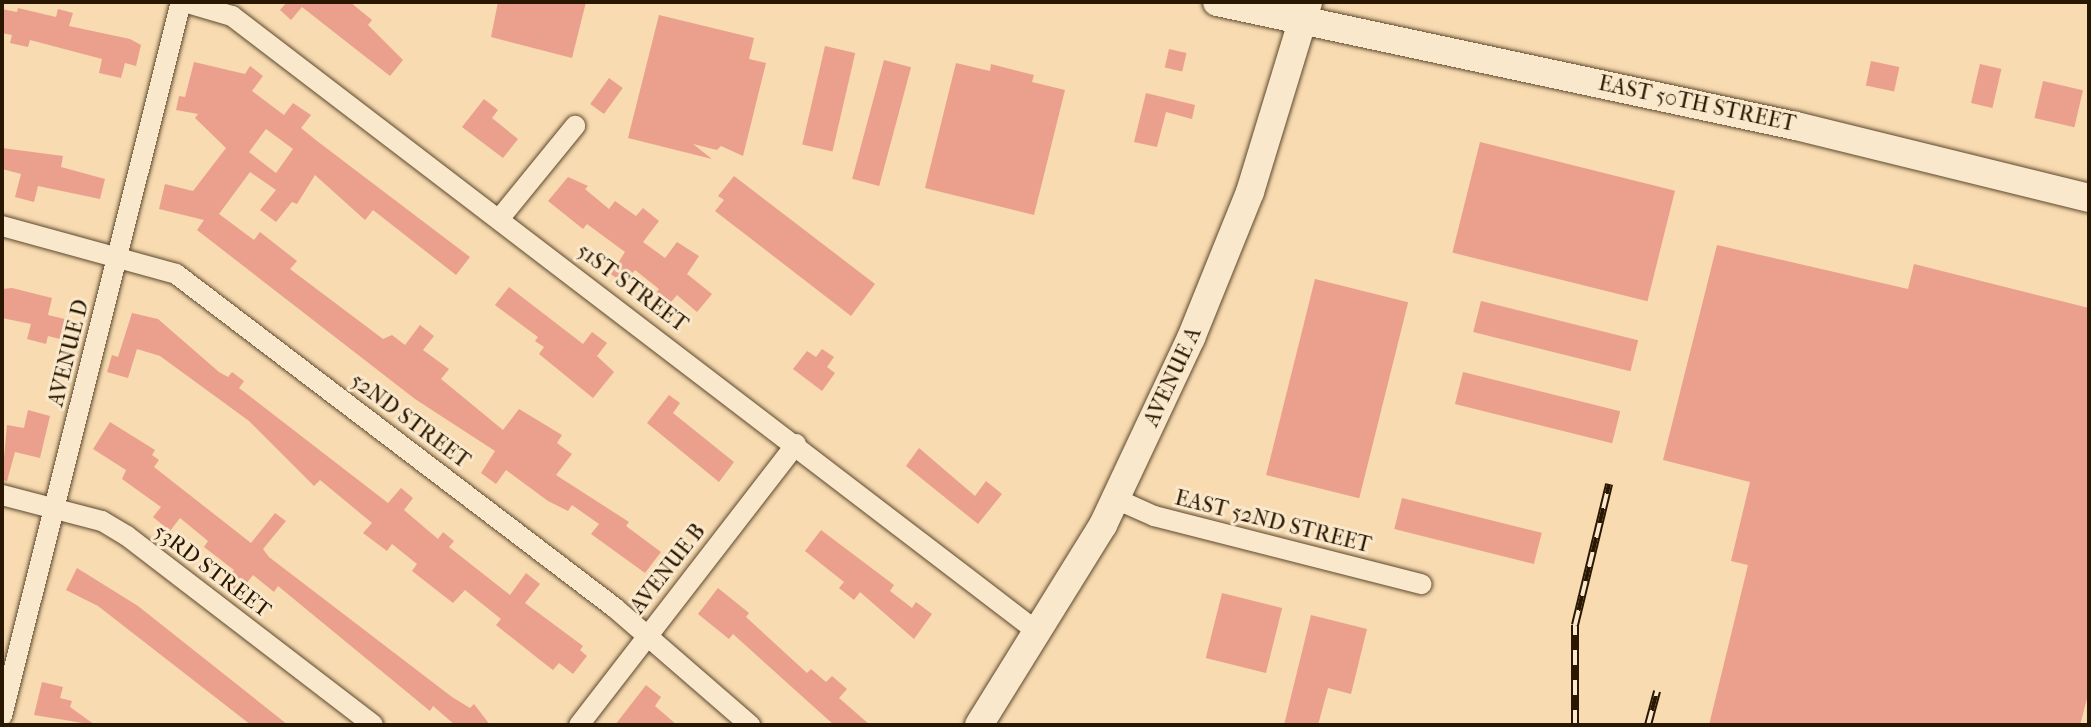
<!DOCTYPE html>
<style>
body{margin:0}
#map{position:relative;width:2091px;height:727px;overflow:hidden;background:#f8dbb0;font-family:"IM FELL French Canon",serif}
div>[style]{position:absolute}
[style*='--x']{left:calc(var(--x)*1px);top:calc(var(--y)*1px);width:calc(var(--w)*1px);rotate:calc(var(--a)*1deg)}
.building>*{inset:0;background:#eaa08d;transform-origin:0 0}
.roads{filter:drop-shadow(0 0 2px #5d482e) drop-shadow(0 0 2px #5d482e)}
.street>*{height:20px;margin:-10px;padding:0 10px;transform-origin:10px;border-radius:10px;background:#fae8cc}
.secondary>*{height:28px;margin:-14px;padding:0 14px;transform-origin:14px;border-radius:14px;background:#fae8cc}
.rail>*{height:8px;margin-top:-4px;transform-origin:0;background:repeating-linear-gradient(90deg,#fae8cc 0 15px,#291702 0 30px);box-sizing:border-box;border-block:2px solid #291702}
span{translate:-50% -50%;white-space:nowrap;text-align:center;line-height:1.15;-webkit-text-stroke:6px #fae8cc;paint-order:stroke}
.street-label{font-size:22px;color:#291702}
.frame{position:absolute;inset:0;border:4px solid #291702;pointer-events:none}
</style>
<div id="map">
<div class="building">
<i style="clip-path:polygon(287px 2px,350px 2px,372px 20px,368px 25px,403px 60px,390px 76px,302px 7px,291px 20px,280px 10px)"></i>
<i style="clip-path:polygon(498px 2px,586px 2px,572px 58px,491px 37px)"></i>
<i style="clip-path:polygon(18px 8px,56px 17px,58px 9px,73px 13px,69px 26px,130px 39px,141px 45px,136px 66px,125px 63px,121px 78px,99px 73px,102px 59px,30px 40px,28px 47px,10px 43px,12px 35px,2px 33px,2px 9px,17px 12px)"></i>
<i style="clip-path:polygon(659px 15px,754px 38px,749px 59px,766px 63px,743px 156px,721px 146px,717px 150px,693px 144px,712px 159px,628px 138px)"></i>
<i style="left:825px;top:46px;width:31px;height:101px;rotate:13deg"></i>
<i style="left:1169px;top:49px;width:18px;height:19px;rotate:13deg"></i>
<i style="left:884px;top:60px;width:28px;height:123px;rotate:15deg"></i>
<i style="left:1871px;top:61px;width:29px;height:25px;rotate:12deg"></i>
<i style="clip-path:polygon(evenodd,194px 62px,245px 74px,250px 66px,263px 76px,252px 91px,284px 115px,293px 103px,311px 115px,301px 128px,317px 141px,470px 257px,456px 275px,373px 210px,365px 220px,315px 175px,297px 204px,292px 202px,276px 222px,260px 210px,276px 190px,250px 172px,219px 214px,254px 240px,260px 232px,297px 261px,290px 269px,383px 339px,392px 335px,405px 345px,420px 325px,434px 336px,423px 350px,449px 369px,441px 379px,503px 430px,519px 409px,562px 435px,557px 443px,572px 454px,556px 475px,629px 522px,626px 526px,661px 552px,645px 573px,591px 534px,599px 524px,572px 505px,568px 511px,548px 501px,506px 470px,496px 484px,481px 473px,495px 451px,415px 399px,197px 230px,204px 220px,159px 209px,165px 184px,193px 191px,226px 148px,195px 118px,198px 114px,176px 110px,179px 96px,185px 97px,194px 62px,266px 129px,293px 149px,276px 173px,249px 152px,266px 129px)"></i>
<i style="clip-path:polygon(956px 63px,990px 71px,991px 64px,1034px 75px,1032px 82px,1065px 90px,1034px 215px,925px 188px)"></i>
<i style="left:1980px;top:64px;width:22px;height:40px;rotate:13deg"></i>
<i style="left:609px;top:78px;width:17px;height:32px;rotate:36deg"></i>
<i style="left:2043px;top:81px;width:41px;height:38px;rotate:13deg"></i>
<i style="clip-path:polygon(1146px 93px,1195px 105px,1192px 119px,1166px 112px,1157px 147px,1134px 142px)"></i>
<i style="clip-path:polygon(484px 99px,498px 110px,492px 118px,518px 139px,503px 158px,462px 127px)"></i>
<i style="left:1480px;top:142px;width:201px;height:114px;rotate:14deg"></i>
<i style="clip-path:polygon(2px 148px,63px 156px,61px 167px,105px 179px,100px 199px,38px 186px,34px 202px,15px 197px,21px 174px,2px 169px)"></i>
<i style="clip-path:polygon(734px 176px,875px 284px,851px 316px,715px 211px,724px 200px,718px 196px)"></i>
<i style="clip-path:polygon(568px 177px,588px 186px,585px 189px,609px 209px,615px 201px,636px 216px,643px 208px,659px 221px,643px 242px,665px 258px,677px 242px,699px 256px,687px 274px,712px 294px,697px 312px,677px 295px,666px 308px,653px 297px,659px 289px,635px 270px,624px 284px,611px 274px,625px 252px,587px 224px,583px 229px,548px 201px)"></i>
<i style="clip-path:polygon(1717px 245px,1908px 289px,1914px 264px,2089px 308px,2089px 691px,2080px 725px,1709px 725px,1748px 565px,1731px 561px,1750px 482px,1663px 460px)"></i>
<i style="left:1315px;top:279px;width:96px;height:202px;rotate:14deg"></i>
<i style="clip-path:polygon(509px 287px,583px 344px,592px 332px,607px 343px,597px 356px,614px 372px,593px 398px,539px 354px,544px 347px,535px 341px,538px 337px,495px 305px)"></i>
<i style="clip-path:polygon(12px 288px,52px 298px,48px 315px,69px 320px,64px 340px,48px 336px,46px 344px,27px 339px,31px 324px,2px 318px,2px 289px)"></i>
<i style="left:1481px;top:301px;width:162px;height:32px;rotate:14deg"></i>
<i style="clip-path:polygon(132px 313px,158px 319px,219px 372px,228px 377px,232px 372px,244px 381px,239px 388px,388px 503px,401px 488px,413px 498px,404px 510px,438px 539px,443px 532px,454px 541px,449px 547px,510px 595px,526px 573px,540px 584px,525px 603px,583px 646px,580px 650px,587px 656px,573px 674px,559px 663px,553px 670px,540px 660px,496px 625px,501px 619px,465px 590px,453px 603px,412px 571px,417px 564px,392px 544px,387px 551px,363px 533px,372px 523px,320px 480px,314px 486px,249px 421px,160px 356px,137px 349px,128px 378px,107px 372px,112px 355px,118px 357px)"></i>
<i style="clip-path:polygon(822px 349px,834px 357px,827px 367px,835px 373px,822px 391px,793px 369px,807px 351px,816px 357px)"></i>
<i style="left:1463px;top:372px;width:162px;height:33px;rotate:14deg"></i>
<i style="clip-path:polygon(669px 395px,680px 403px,673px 413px,734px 462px,719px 482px,647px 423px)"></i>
<i style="clip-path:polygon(28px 410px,50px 416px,40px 458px,15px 452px,7px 481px,2px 480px,7px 425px,24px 428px)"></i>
<i style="clip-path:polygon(110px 422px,155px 450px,152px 455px,159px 460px,154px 467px,251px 543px,275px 513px,286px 521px,263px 549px,269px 557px,452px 697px,470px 708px,474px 704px,490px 725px,455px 725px,433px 706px,430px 711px,278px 586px,274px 592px,253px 575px,239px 593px,225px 581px,234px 570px,204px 547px,208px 541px,180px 518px,170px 531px,153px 517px,161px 507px,122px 479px,126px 470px,93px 449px)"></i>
<i style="clip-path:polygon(919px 448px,975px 496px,986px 481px,1002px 494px,978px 524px,906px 466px)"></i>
<i style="left:1402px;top:498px;width:144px;height:32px;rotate:14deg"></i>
<i style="clip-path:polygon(821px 530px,894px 585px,890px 591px,912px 608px,916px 602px,932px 614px,914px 639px,860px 592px,854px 600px,839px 588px,844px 582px,805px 551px)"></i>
<i style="clip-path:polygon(77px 568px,138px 606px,288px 725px,251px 725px,98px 606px,66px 590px)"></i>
<i style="clip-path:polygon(718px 588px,749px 613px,746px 617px,807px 673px,811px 669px,826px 682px,832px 676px,847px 689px,839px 698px,870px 725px,834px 725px,733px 634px,729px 639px,698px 614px)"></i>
<i style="left:1222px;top:593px;width:62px;height:67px;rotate:14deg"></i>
<i style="clip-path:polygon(1311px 615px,1367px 629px,1351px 694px,1328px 688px,1318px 725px,1284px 725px)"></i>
<i style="clip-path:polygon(42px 682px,63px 687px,60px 698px,72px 701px,70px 707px,95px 725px,34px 715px)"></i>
<i style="clip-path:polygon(646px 685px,661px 697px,655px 706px,677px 725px,615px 725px)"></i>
</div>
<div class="roads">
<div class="street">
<i style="--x:184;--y:2;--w:50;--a:16.3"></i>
<i style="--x:232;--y:16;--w:1016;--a:37.4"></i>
<i style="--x:500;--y:218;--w:119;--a:-50.8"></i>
<i style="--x:2;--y:226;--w:180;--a:15.4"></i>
<i style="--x:176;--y:274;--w:552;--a:37.26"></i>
<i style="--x:615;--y:608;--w:179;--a:40.9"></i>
<i style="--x:2;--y:495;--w:103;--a:14.6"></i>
<i style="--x:102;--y:521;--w:29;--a:31"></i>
<i style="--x:127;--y:536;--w:310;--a:37.5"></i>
<i style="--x:1116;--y:499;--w:42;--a:24.1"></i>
<i style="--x:1154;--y:516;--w:276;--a:14.3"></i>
<i style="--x:2;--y:716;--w:736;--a:-75.93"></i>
<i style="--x:579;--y:725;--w:355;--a:-52.3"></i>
</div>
<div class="secondary">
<i style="--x:1217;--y:2;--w:592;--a:12.09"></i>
<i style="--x:1796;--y:126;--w:302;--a:13.8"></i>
<i style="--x:979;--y:725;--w:235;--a:-58.2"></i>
<i style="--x:1103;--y:525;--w:207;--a:-64.8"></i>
<i style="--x:1191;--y:338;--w:157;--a:-68"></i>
<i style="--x:1250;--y:192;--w:199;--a:-73"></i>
</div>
</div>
<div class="rail">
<i style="--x:1575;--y:725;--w:100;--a:-90"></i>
<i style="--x:1575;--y:625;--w:145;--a:-76.4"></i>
<i style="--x:1648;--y:725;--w:35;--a:-75"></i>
</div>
<div class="street-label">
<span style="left:1697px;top:104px;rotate:12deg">EAST 50TH STREET</span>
<span style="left:632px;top:288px;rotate:37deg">51ST STREET</span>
<span style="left:69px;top:353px;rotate:-76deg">AVENUE D</span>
<span style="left:1173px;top:377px;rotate:-65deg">AVENUE A</span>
<span style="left:410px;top:421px;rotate:37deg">52ND STREET</span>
<span style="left:1273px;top:522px;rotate:14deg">EAST 52ND STREET</span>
<span style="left:668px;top:569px;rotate:-52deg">AVENUE B</span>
<span style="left:212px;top:571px;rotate:37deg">53RD STREET</span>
</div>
<div class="frame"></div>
</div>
